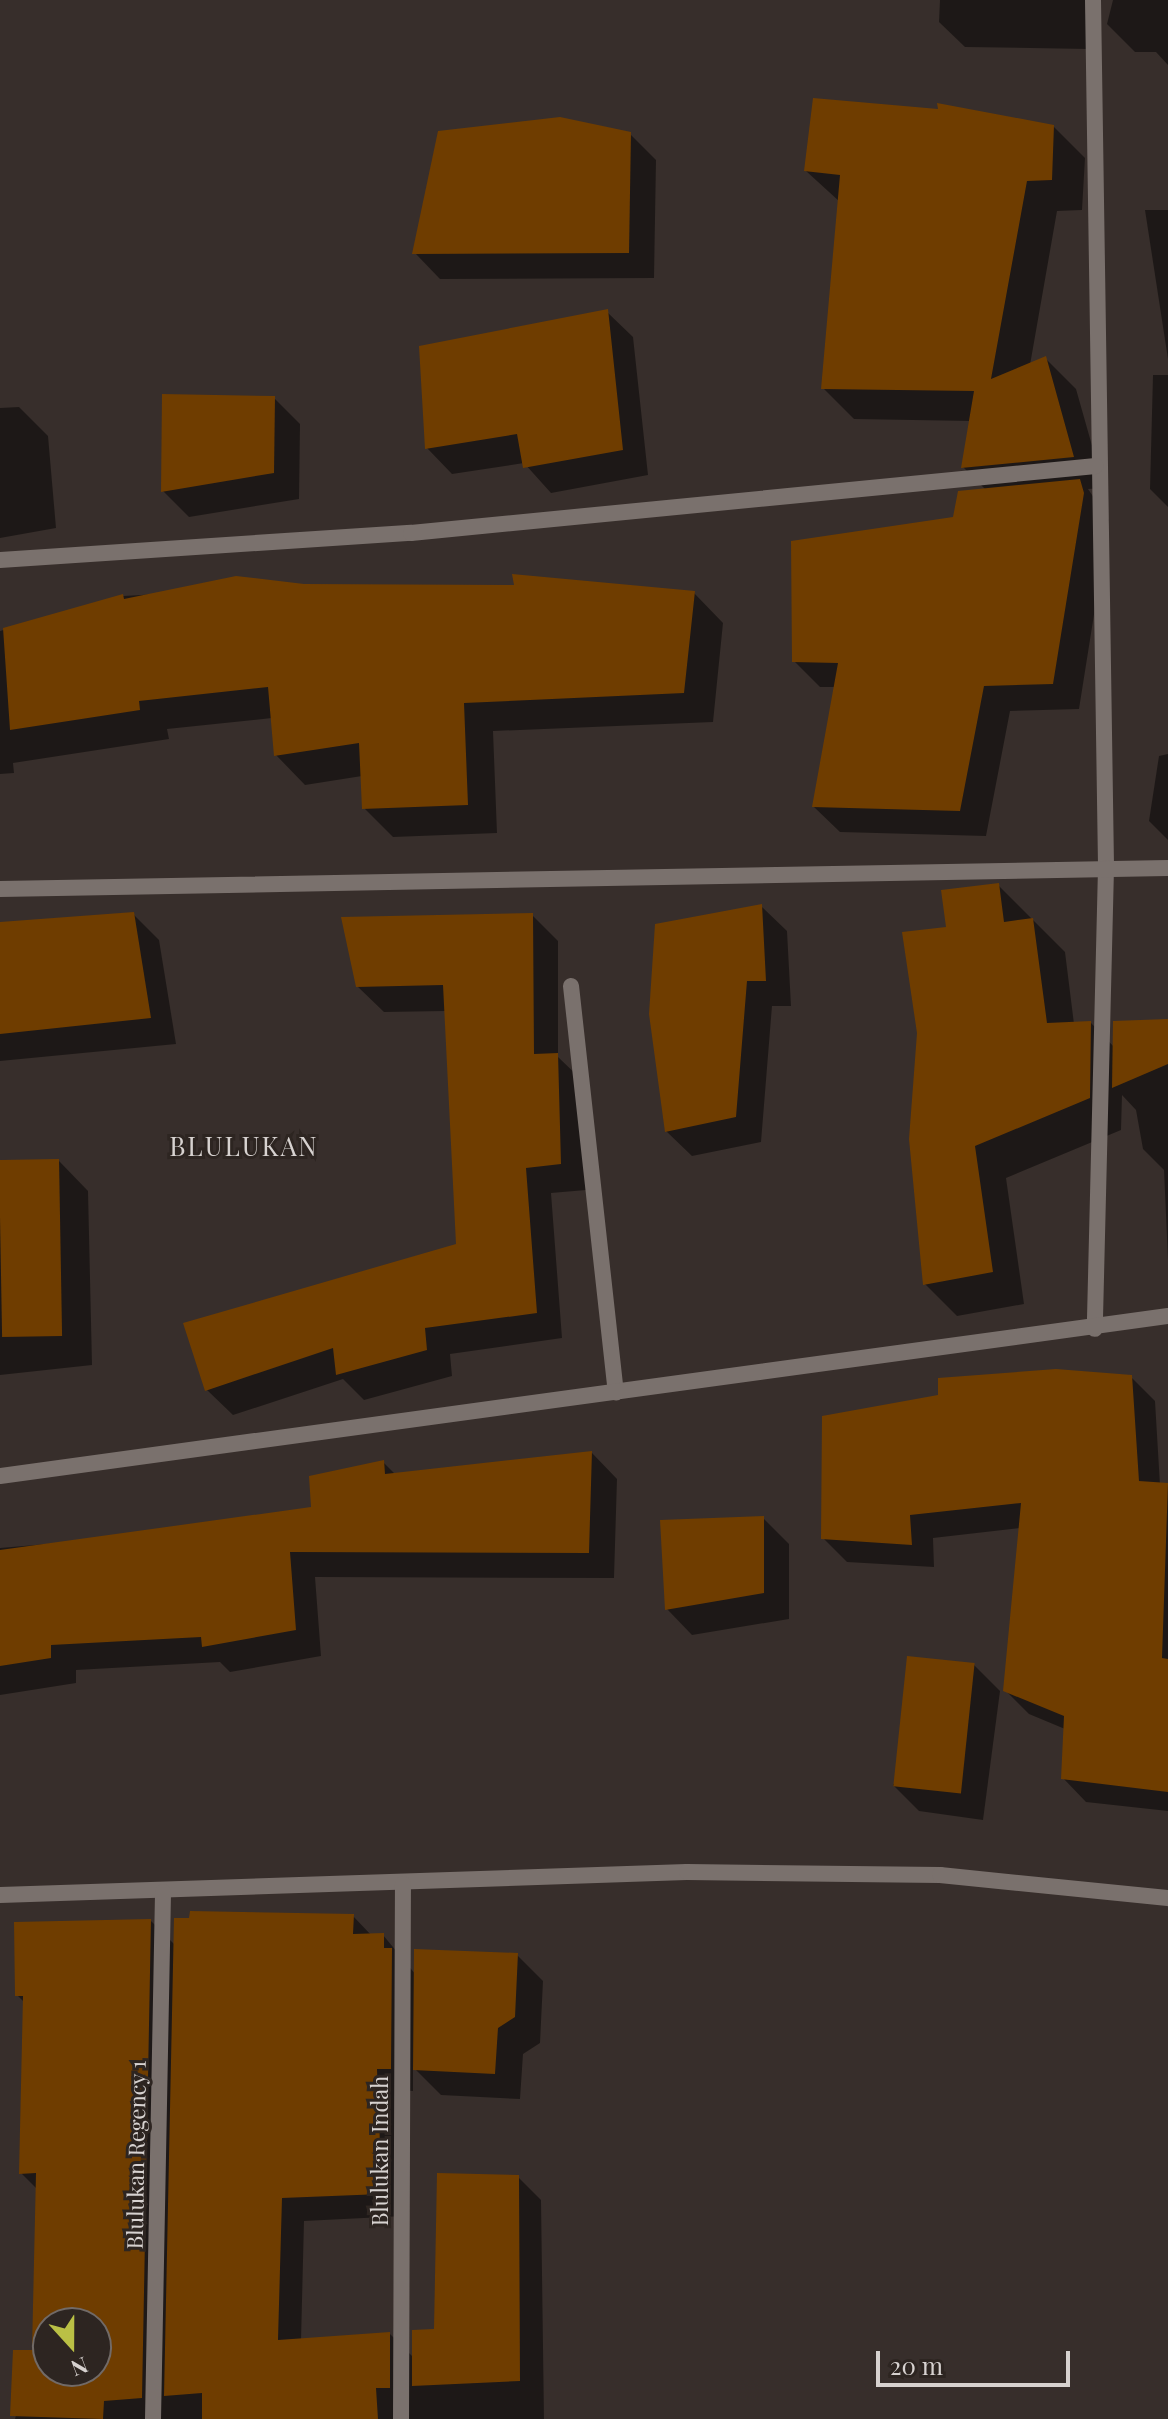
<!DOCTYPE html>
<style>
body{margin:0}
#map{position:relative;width:1168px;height:2419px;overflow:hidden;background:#372e2b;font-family:"Playfair Display",serif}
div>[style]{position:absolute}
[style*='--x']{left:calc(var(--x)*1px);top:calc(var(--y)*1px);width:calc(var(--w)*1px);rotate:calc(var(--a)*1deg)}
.shadow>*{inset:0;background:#0007}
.building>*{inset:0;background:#6f3d00;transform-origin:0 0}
.minor>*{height:16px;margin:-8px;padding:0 8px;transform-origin:8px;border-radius:8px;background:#7a716d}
span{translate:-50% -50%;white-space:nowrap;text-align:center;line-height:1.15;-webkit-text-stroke:6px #2d2521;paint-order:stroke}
.street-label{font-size:22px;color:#d7d2d0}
.quarter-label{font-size:26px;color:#d7d2d0;letter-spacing:2px}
.north{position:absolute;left:32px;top:2307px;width:80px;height:80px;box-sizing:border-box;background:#2d2521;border:2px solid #716a67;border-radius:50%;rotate:159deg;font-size:22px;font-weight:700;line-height:32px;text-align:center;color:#d7d2d0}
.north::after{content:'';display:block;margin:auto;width:28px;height:36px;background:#bac045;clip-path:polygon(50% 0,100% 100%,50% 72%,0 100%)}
.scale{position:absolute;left:876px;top:2351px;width:194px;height:36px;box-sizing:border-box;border:4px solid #d7d2d0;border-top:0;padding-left:10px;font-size:24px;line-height:28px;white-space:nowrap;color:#d7d2d0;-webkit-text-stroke:6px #2d2521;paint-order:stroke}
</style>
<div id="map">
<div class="shadow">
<i style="clip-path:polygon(940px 0,1085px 0,1088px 49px,965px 47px,939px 22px)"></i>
<i style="clip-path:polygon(1113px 0,1168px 0,1168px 65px,1156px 52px,1135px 52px,1107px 24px)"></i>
<i style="clip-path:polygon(1053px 126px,1085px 158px,1082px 210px,1057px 211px,1030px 365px,1045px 358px,1076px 389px,1104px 488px,1088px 489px,1109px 520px,1079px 709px,1010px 711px,986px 836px,840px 832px,814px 807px,836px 687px,820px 687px,794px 661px,986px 490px,963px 467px,971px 421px,854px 419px,823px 388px,840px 202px,806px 171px)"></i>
<i style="clip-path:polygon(630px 134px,656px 160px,654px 278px,440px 279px,415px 253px)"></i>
<i style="clip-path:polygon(1145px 210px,1168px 210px,1168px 359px)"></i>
<i style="clip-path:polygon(607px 312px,633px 337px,648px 475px,551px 493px,524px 463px,452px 474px,427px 448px)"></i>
<i style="clip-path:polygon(1153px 375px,1168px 375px,1168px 507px,1150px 489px)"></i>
<i style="clip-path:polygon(274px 398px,300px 424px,299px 499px,189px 517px,163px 491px)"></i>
<i style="clip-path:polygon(19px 407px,48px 436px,56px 528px,0 538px,0 408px)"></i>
<i style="clip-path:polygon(304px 586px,694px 593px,723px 623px,713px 722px,493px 731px,497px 833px,393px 837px,364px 808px,362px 776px,305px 785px,276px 755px,272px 718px,167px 729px,169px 739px,13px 763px,14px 773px,0 774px,0 631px,123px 596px)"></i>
<i style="clip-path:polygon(1168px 754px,1168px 840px,1149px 821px,1159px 756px)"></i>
<i style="clip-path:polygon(998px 885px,1065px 952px,1074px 1024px,1091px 1023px,1115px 1048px,1168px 1021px,1168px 1260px,1164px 1170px,1143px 1149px,1136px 1110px,1122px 1095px,1121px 1130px,1006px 1178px,1024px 1304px,957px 1316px,925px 1284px,948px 929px)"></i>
<i style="clip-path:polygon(761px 906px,787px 931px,791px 1006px,772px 1006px,761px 1142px,692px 1156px,666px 1131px)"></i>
<i style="clip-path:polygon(133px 914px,159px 940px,176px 1044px,0 1061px,0 923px)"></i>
<i style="clip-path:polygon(532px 915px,558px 941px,558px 1057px,583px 1081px,586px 1190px,551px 1193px,562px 1338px,450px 1354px,452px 1376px,364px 1400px,343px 1379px,233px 1415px,207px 1390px,458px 1245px,446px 1011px,384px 1012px,357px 986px)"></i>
<i style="clip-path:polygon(59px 1161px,88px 1191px,92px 1365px,0 1375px,0 1170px)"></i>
<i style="clip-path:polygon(1131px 1377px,1155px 1401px,1160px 1485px,1168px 1485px,1168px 1811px,1086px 1802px,1063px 1778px,1065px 1729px,1029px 1714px,1005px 1690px,1020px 1528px,933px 1538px,934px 1567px,847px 1562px,823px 1538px)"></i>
<i style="clip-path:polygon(592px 1453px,617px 1479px,614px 1578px,315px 1577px,321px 1656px,230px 1672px,220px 1662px,76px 1670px,76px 1683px,0 1695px,0 1548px,177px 1533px,313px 1508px,383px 1462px,396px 1475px)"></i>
<i style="clip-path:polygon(763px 1518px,789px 1544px,789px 1619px,692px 1635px,667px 1609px)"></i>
<i style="clip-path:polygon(974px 1665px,1000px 1691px,983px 1820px,919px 1811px,893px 1785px)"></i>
<i style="clip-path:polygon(evenodd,353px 1916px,372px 1936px,383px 1935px,416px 1975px,517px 1955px,543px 1981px,540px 2043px,523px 2054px,520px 2099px,441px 2095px,413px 2067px,413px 2091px,399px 2090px,404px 2216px,304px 2221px,301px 2341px,390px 2334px,413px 2357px,436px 2331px,518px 2177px,541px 2200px,544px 2419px,15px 2419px,34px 2352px,38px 2190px,21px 2173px,25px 2003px,17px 1995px,151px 1921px,175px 1945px,353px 1916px,48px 2323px,96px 2323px,96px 2371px,48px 2371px,48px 2323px)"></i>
</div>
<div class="building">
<i style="clip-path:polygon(813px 98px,938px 109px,937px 103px,1054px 125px,1052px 180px,1027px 181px,991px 379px,1046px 356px,1074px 457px,961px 468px,974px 391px,821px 389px,840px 175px,804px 171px)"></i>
<i style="clip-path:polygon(560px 117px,631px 132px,629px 253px,412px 254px,438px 131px)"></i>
<i style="clip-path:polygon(608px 309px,623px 450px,523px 468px,517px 434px,425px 449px,419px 346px)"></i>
<i style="clip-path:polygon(162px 394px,275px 396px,274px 473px,161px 492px)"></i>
<i style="clip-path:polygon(1080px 479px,1084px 493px,1053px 684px,984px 686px,960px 811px,812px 807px,838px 663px,792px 662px,791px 541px,953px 517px,958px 491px)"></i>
<i style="clip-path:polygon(512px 574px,695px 591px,684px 693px,464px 703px,468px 805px,362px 809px,359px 743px,274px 756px,268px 687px,139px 701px,140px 710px,10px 730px,3px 628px,123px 594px,124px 599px,236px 576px,304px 584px,514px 585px)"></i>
<i style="clip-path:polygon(999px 883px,1004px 922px,1033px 918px,1047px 1023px,1091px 1021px,1090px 1098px,975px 1146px,993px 1272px,923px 1285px,909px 1139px,917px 1033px,902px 932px,946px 927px,941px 890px)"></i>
<i style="clip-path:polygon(762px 904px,766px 981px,747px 981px,736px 1117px,665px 1132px,649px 1014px,655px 924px)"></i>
<i style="clip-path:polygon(134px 912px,151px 1018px,0 1034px,0 922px)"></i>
<i style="clip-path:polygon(533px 913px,534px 1054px,558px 1053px,561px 1164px,526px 1168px,537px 1313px,425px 1328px,427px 1350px,336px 1375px,333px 1348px,205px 1391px,183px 1323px,456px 1244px,443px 985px,356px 987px,341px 917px)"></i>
<i style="clip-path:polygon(1168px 1019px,1168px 1064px,1112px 1088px,1113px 1021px)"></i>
<i style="left:59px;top:1159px;width:177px;height:60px;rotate:89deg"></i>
<i style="clip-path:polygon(1056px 1369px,1132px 1375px,1139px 1481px,1168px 1483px,1162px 1658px,1168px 1659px,1168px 1792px,1061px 1779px,1064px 1716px,1003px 1691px,1021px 1503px,910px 1515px,912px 1545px,821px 1539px,822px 1416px,938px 1395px,938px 1378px)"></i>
<i style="clip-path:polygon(592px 1451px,589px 1553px,290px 1552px,296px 1630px,202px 1647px,201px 1637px,51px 1645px,51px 1658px,0 1666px,0 1550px,311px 1507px,309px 1476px,384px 1460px,385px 1474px)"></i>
<i style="clip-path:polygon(764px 1516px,764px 1593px,665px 1610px,660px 1520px)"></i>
<i style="left:907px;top:1656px;width:68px;height:131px;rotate:6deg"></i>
<i style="clip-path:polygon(190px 1911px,354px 1914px,353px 1934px,384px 1933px,384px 1948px,392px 1948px,391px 2069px,377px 2069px,382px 2194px,282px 2198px,278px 2340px,390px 2332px,390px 2388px,376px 2388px,378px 2419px,202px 2419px,202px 2393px,164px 2396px,174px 1918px,189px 1918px)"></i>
<i style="clip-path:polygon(evenodd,151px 1919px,142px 2398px,104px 2401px,103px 2419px,10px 2416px,13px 2350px,32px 2350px,36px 2173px,19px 2174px,23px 1996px,15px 1996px,14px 1922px,151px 1919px,48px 2323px,96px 2323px,96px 2371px,48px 2371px,48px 2323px)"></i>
<i style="clip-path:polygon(414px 1949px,518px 1953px,515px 2017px,498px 2028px,495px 2074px,413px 2070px)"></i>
<i style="clip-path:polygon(437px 2173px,519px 2175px,520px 2381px,412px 2386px,412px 2330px,434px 2329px)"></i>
</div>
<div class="minor">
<i style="--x:1093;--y:0;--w:868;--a:89.14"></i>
<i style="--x:1106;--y:868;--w:461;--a:91.4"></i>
<i style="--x:0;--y:560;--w:412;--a:-3.8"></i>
<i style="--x:411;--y:533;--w:688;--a:-5.59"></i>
<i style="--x:0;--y:889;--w:1168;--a:-1.03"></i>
<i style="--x:571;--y:986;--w:409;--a:83.7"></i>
<i style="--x:0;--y:1476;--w:1179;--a:-7.8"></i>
<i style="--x:0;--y:1895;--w:687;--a:-1.92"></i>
<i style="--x:687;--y:1872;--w:253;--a:0.7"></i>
<i style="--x:940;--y:1875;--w:229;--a:5.8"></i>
<i style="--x:153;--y:2419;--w:527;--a:-88.91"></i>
<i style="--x:401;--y:2419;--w:535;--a:-89.79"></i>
</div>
<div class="street-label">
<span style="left:380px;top:2151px;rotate:-90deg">Blulukan Indah</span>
<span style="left:136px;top:2155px;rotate:-89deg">Blulukan Regency 1</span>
</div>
<div class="quarter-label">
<span style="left:244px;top:1146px">BLULUKAN</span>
</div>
<div class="north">N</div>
<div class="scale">20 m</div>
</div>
